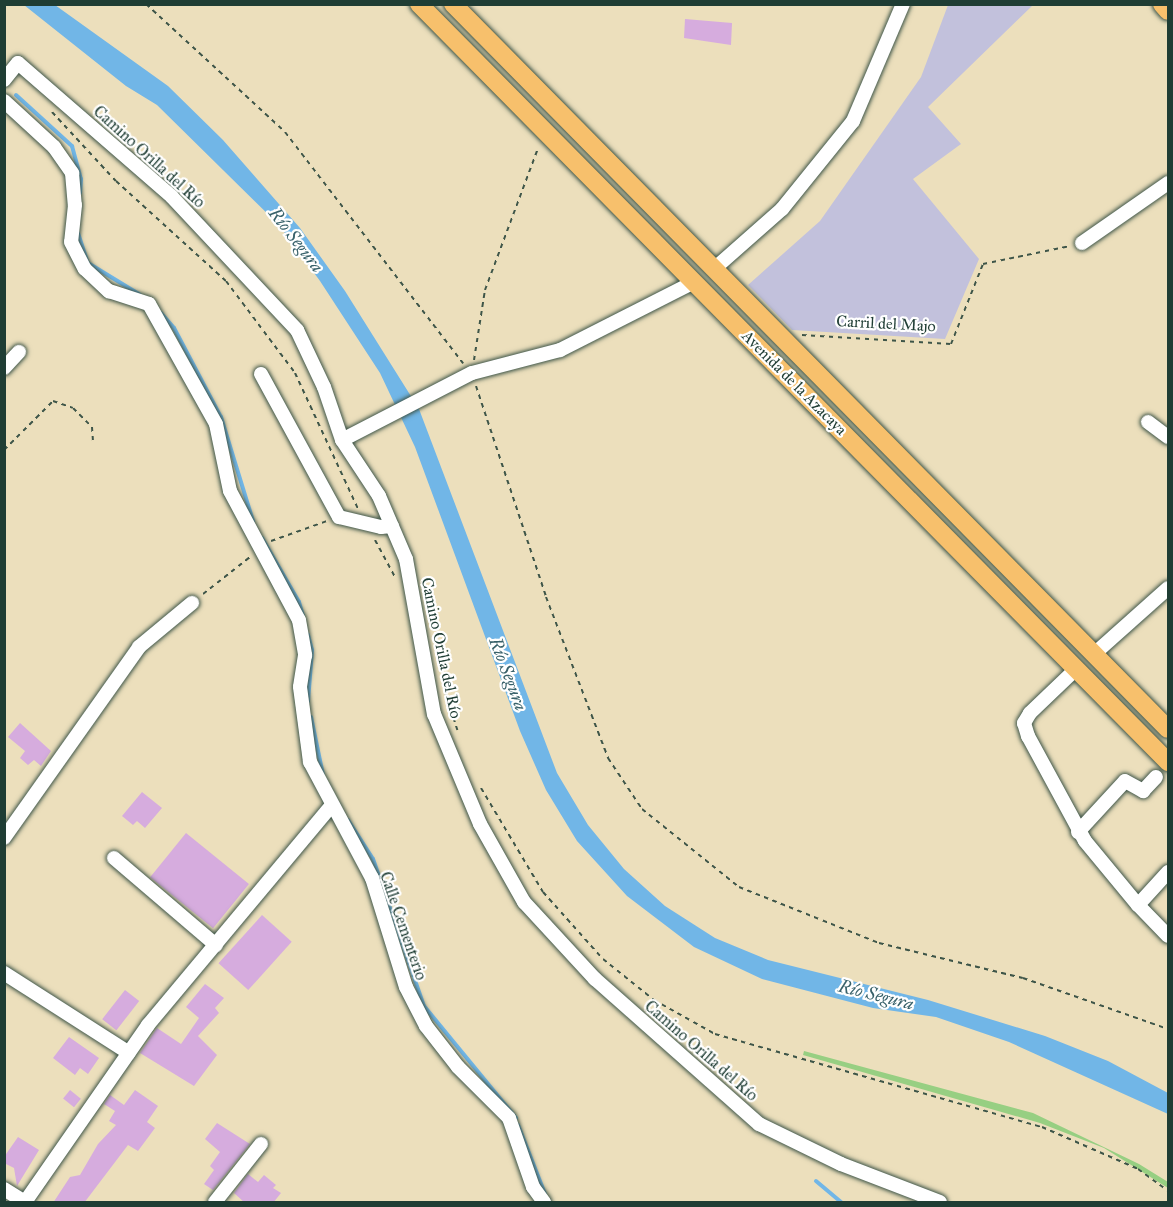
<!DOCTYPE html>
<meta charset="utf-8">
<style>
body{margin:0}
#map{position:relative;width:1173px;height:1207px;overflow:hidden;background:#ecdfbc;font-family:"IM FELL Great Primer",serif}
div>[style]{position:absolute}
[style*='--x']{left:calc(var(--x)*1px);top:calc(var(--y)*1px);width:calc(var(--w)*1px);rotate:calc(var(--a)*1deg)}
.industrial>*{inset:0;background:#c2c1dc}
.green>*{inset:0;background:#97cf82}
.water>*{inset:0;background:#71b6e7}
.stream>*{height:4px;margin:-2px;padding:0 2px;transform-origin:2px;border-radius:2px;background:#71b6e7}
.building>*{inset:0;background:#d6acde;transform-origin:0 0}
.path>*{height:2px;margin-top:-1px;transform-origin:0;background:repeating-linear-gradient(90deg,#3e5548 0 4.5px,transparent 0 9px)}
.roads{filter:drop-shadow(0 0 2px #3e5548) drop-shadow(0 0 2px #3e5548)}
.minor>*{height:14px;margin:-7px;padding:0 7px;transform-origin:7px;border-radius:7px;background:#fff}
.major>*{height:18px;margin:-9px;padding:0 9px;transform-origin:9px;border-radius:9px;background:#f7c06c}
span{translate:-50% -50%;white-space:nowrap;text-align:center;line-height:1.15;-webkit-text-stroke:4.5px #fff;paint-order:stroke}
.street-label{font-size:16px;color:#1f3d34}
.water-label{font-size:18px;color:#38616a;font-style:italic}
.frame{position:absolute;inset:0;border:6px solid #1f3d34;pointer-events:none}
</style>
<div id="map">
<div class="industrial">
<i style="clip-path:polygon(948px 5px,1033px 5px,928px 107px,961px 144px,913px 179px,979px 259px,945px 339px,792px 330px,748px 285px,820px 221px,921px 77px)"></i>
</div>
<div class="green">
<i style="clip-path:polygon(804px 1051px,1033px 1113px,1139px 1164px,1168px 1182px,1168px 1188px,1104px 1148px,1040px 1123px,803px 1055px)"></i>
</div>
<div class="water">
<i style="clip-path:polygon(24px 5px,55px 5px,168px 86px,223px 140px,300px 228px,345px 291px,419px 409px,557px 773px,588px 825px,624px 869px,665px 906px,715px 938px,768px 960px,928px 1000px,1045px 1036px,1108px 1061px,1168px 1093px,1168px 1114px,1009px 1042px,936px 1017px,873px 1008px,762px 979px,694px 947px,627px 896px,577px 841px,546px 790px,520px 731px,415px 447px,380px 373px,320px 281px,279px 225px,157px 105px,126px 86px)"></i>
</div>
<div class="stream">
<i style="--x:16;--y:95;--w:76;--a:42.3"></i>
<i style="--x:72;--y:146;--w:34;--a:75"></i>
<i style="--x:81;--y:179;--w:14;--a:94"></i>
<i style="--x:78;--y:233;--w:32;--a:72"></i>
<i style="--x:88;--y:263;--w:60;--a:31.3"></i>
<i style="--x:161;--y:313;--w:20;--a:49"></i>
<i style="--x:174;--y:328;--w:101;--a:62.2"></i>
<i style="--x:221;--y:417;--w:109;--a:72.9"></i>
<i style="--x:262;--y:538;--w:74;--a:60"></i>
<i style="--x:299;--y:602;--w:15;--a:74"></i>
<i style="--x:308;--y:701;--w:51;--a:-85.5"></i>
<i style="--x:312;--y:650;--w:16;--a:-105"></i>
<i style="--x:311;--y:717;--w:59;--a:78.3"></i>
<i style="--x:348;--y:820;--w:46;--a:57.3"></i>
<i style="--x:373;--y:859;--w:156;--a:70.9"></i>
<i style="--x:424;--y:1006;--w:145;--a:50.6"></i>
<i style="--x:518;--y:1125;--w:74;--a:68.6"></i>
<i style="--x:816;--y:1181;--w:33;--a:40"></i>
</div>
<div class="building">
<i style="clip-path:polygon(685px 19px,732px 23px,731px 45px,684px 38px)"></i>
<i style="clip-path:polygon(20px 723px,51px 751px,41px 766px,34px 760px,28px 765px,20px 758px,25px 751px,8px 737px)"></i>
<i style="clip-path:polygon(142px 792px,162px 808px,145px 828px,137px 821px,133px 825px,122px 816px)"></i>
<i style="left:186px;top:833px;width:81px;height:57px;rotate:39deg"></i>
<i style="left:262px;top:915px;width:40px;height:65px;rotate:42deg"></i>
<i style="clip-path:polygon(205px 984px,224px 998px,215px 1008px,219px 1013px,198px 1036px,217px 1055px,194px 1086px,140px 1053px,157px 1028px,181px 1044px,199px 1018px,186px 1007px)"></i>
<i style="left:125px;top:990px;width:18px;height:37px;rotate:38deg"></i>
<i style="clip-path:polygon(69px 1037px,99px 1058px,88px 1074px,80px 1068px,75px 1075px,53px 1058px)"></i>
<i style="left:70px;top:1090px;width:14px;height:11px;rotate:39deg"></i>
<i style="clip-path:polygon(135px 1090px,158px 1106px,147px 1122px,155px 1128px,138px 1151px,128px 1145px,84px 1203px,53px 1203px,70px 1177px,80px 1175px,98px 1144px,116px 1125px,109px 1121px,115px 1111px,104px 1104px,110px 1095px,124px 1105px)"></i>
<i style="clip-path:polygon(217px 1123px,250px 1144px,213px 1190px,204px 1184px,214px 1170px,210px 1166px,220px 1152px,205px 1139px)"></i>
<i style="clip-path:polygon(18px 1137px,39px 1150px,17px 1186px,14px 1168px,4px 1163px,4px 1157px)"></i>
<i style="clip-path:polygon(248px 1174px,258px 1182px,264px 1175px,276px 1185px,273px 1188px,281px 1193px,273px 1203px,245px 1203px,234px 1193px)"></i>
</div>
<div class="path">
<i style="--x:146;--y:4;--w:189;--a:42.6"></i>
<i style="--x:285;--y:132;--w:292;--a:52.4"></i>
<i style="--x:52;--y:112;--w:94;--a:47.2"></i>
<i style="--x:116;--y:181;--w:149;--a:42.3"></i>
<i style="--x:226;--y:281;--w:115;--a:53.1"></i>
<i style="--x:295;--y:373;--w:150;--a:65.1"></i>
<i style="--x:802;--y:335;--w:149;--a:3.5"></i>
<i style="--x:951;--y:344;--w:86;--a:-68.2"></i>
<i style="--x:983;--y:264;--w:89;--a:-11.7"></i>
<i style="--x:474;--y:360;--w:71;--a:-81.1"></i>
<i style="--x:485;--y:290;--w:152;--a:-69.5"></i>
<i style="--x:476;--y:386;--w:222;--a:71.6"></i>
<i style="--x:546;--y:597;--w:173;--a:68.9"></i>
<i style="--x:608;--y:758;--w:61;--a:56.3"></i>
<i style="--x:642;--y:809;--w:124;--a:38.8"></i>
<i style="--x:739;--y:887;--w:151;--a:21.8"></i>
<i style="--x:879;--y:943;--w:148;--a:13.7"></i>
<i style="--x:1023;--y:978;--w:154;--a:19.4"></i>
<i style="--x:4;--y:450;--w:69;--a:-45"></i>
<i style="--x:53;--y:401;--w:21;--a:19"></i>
<i style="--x:73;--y:408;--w:27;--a:45"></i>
<i style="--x:92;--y:427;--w:14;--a:86"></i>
<i style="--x:375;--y:540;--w:42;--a:61.6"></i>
<i style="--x:271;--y:541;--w:59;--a:-19.7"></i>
<i style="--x:203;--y:594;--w:60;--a:-38.2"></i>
<i style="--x:445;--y:692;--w:40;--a:72"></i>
<i style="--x:481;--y:788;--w:121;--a:59.2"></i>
<i style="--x:543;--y:892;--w:90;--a:48.2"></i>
<i style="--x:603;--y:959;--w:65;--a:38.8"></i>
<i style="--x:654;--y:1000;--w:70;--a:29.1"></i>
<i style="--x:715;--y:1034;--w:340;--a:15.9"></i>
<i style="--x:1042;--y:1127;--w:105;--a:23.6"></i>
<i style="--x:1138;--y:1169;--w:37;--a:36"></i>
</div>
<div class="roads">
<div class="minor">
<i style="--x:4;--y:80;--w:22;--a:-51"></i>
<i style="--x:18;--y:63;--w:204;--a:41"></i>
<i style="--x:172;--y:197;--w:183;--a:46.8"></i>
<i style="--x:297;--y:330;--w:63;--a:64.7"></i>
<i style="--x:324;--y:387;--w:56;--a:71.2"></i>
<i style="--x:342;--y:440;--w:67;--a:56.5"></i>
<i style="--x:379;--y:496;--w:69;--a:66.8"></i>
<i style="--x:406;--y:559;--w:158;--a:79.8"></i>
<i style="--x:434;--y:714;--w:119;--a:67.3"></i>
<i style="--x:480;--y:824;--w:90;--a:60.6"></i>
<i style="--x:524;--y:902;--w:105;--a:47.3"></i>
<i style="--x:595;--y:979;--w:219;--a:41.5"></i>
<i style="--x:759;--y:1124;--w:91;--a:26"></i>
<i style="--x:841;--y:1164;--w:106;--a:21"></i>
<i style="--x:4;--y:101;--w:68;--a:42.6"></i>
<i style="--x:54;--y:147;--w:32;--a:55"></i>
<i style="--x:72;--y:173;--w:32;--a:85"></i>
<i style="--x:75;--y:205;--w:37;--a:96"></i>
<i style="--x:71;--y:242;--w:30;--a:63"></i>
<i style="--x:85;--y:269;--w:33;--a:43"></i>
<i style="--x:109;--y:291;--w:42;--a:18"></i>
<i style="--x:149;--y:304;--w:137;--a:60.8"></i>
<i style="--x:216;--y:424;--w:68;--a:78.2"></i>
<i style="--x:230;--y:491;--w:146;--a:61.9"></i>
<i style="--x:299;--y:620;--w:36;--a:80"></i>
<i style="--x:305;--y:655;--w:32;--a:99"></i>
<i style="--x:300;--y:687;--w:76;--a:82.4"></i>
<i style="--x:310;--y:762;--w:132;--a:61.9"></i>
<i style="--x:372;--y:878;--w:114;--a:72.7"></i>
<i style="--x:406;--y:987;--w:44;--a:62.9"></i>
<i style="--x:426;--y:1026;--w:52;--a:52"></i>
<i style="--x:458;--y:1067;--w:72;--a:45"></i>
<i style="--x:509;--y:1118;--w:73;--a:70.8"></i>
<i style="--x:533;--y:1187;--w:19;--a:54"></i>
<i style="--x:1082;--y:243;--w:105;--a:-34.9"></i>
<i style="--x:714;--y:269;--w:91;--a:-41.4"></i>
<i style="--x:782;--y:209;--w:113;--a:-51.1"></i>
<i style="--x:853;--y:121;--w:127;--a:-66.9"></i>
<i style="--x:4;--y:368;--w:22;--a:-47"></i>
<i style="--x:261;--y:374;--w:163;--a:61.4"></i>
<i style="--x:339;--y:517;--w:43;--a:13.4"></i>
<i style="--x:381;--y:527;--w:11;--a:-5"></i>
<i style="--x:1148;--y:422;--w:25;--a:37"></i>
<i style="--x:342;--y:440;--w:146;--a:-27.3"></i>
<i style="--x:472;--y:373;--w:91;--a:-14.6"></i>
<i style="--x:560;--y:350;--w:150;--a:-26.9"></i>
<i style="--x:1094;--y:654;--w:99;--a:-41.7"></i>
<i style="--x:1076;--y:669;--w:64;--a:136.3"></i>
<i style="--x:1030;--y:713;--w:12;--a:121"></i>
<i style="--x:1024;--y:723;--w:14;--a:73"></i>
<i style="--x:1028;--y:736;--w:119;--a:61.5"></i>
<i style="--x:1085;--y:841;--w:83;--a:50.4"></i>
<i style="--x:1138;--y:905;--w:45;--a:-47.7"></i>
<i style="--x:1078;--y:832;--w:69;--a:-47.3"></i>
<i style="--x:1125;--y:781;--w:21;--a:29"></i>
<i style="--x:1143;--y:791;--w:19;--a:-47"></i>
<i style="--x:4;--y:838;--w:234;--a:-54.7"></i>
<i style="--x:139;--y:647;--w:69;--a:-39.7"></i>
<i style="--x:114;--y:858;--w:134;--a:40.5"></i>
<i style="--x:1138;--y:905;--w:43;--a:45.9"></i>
<i style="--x:4;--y:973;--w:148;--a:32.6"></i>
<i style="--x:4;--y:1189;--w:25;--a:32"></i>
<i style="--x:25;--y:1202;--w:216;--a:-55.2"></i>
<i style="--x:148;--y:1025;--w:285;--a:-50.1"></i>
<i style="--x:215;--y:1202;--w:74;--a:-51.6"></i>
</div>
<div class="major">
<i style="--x:419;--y:4;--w:1066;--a:45.34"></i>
<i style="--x:453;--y:4;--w:1018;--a:45.4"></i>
<i style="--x:1162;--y:4;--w:9;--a:49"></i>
</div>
</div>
<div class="street-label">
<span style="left:149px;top:157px;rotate:42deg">Camino Orilla del Río</span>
<span style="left:886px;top:324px;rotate:3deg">Carril del Majo</span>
<span style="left:794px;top:383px;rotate:45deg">Avenida de la Azacaya</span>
<span style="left:441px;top:648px;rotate:78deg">Camino Orilla del Río</span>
<span style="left:403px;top:926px;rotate:71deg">Calle Cementerio</span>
<span style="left:701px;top:1051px;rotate:41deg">Camino Orilla del Río</span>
</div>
<div class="water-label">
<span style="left:296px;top:240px;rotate:52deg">Río Segura</span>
<span style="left:508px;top:674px;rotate:69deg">Río Segura</span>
<span style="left:876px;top:995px;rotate:14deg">Río Segura</span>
</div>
<div class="frame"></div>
</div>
